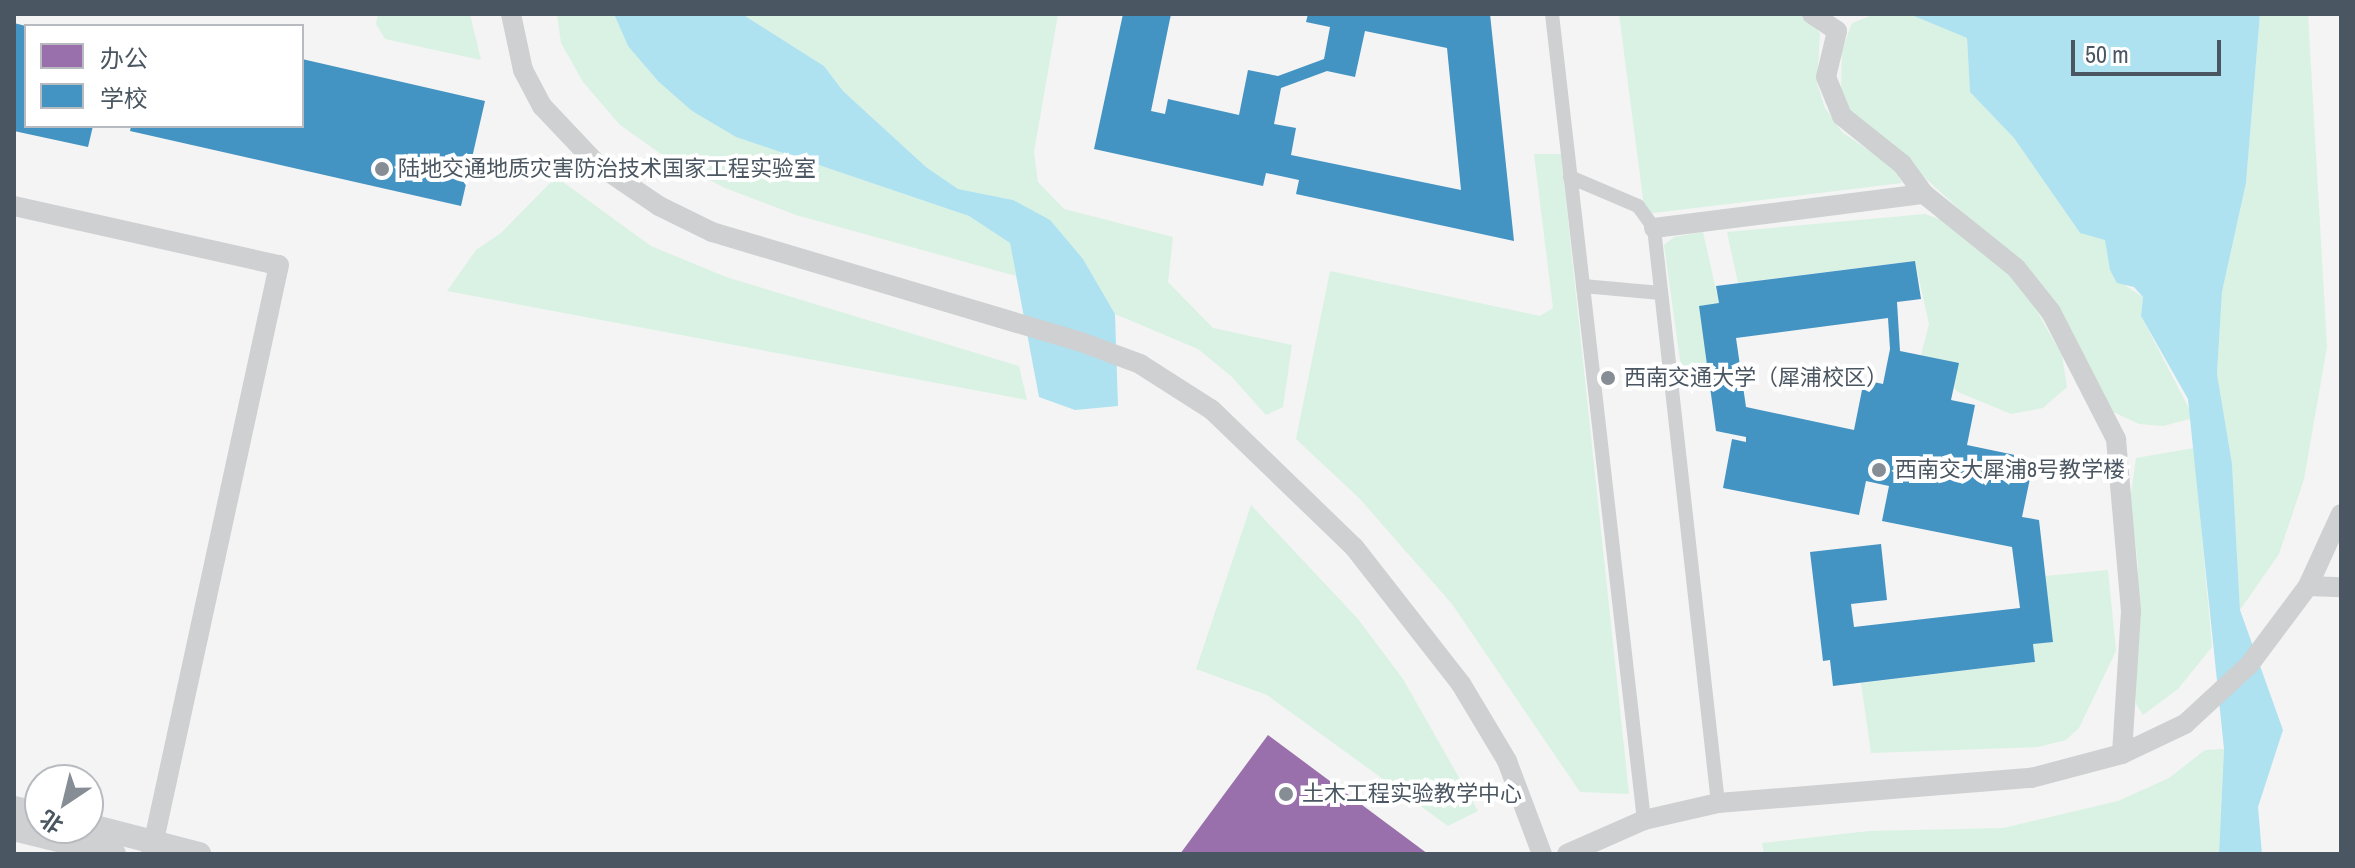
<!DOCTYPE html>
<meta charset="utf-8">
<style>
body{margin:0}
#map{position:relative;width:2355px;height:868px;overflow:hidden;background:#f4f4f4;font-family:"Archivo Narrow","Noto Sans SC",sans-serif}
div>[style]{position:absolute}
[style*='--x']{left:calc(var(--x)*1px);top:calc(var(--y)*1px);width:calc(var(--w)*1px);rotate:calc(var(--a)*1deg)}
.green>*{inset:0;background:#d9f2e3}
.water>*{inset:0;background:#aee2f0}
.offices>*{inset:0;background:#9970ab}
.schools>*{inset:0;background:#4393c3}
.pedestrian>*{height:14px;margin:-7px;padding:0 7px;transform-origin:7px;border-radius:7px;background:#ced0d2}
.minor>*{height:20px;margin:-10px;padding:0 10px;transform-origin:10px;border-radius:10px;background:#ced0d2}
.tertiary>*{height:24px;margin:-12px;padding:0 12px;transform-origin:12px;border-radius:12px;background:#ced0d2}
.dots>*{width:22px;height:22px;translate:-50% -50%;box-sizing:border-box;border:4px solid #fff;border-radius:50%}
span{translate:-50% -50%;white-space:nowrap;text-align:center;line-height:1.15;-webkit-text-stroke:8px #fff;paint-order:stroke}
.poi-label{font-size:22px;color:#4a5661}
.left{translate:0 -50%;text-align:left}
.frame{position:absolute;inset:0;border:16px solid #4a5661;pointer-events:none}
.legend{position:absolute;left:24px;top:24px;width:280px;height:104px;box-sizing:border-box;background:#fff;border:2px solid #b7bbc0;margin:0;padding:10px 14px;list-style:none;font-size:24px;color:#4a5661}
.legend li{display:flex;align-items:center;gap:16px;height:40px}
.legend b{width:40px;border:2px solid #b7bbc0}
.north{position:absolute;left:24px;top:764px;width:80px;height:80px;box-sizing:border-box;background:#fff;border:2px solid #b7bbc0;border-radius:50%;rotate:215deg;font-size:22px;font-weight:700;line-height:32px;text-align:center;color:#4a5661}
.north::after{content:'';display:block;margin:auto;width:28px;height:36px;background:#868d94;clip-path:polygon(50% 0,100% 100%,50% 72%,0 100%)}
.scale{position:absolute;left:2071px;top:40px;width:150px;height:36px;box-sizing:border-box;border:4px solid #4a5661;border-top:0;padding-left:10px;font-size:24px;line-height:28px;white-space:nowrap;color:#4a5661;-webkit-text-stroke:6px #fff;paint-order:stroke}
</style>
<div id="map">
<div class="green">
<i style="clip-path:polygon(378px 14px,470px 14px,481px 60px,385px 39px,376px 24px)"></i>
<i style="clip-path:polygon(557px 14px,614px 14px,628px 46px,692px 111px,736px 137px,969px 216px,1010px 243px,1016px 276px,796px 215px,725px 188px,661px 154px,620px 125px,583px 82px,561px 43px)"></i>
<i style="clip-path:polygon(742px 14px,1058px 14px,1034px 152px,1038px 182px,1064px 209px,1173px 237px,1168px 282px,1213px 328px,1292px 345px,1283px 407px,1266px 415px,1232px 377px,1198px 349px,1115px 314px,1083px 259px,1013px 200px,958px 189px,926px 167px,843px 91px,824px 66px)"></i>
<i style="clip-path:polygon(1619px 14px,1801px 14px,1810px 19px,1820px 34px,1817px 83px,1825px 108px,1842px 132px,1893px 167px,1902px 183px,1645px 214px)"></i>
<i style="clip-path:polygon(1875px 14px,1909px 14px,1967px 38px,1970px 92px,2014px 138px,2079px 232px,2105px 240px,2126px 286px,2143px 297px,2141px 316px,2194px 418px,2163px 426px,2139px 424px,2109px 410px,1969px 218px,1849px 109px,1841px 90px,1842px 50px,1852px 23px)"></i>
<i style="clip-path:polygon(2260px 14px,2308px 14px,2327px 347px,2304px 479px,2279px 554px,2240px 610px,2232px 464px,2217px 374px,2222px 292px,2246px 183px)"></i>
<i style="clip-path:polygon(1534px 154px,1561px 154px,1629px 794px,1580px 792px,1452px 604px,1359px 498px,1296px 439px,1330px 271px,1540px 316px,1553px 308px)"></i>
<i style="clip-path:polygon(556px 177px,651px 246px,726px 277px,1019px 366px,1027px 400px,447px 291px,476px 250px,501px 233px)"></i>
<i style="clip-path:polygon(1925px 214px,1948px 222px,1987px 252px,2027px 294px,2062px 355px,2067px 387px,2043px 408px,2011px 414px,1958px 392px,1921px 355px,1929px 324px,1915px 261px,1738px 283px,1727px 232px)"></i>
<i style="clip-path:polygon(1703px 232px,1719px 303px,1707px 364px,1681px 367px,1664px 245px,1674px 237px)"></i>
<i style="clip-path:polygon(2194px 448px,2212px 647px,2178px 689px,2143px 715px,2136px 704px,2138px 564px,2130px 500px,2136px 458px)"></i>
<i style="clip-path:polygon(1251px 505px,1358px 619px,1403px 679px,1478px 811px,1448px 826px,1267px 695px,1196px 669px)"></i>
<i style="clip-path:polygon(2108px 570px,2116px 651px,2079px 728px,2066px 740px,2038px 747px,1871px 753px,1861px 683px,2035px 662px,2033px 644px,2053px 641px,2045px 576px)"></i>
<i style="clip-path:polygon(2224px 749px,2219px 854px,1764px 854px,1762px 843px,1869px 831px,2003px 828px,2118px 801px,2169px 778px,2205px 750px)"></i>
</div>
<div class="water">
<i style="clip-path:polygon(614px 14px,742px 14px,824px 66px,843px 91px,926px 167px,958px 189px,1013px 200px,1050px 220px,1083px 259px,1115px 314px,1118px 406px,1075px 410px,1039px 397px,1010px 243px,969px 216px,736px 137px,692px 111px,658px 81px,628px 46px)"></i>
<i style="clip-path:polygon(1909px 14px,2260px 14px,2246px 183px,2222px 292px,2217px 374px,2232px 464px,2240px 610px,2283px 730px,2258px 807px,2262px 854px,2219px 854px,2224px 749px,2188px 399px,2141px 316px,2143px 297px,2134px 287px,2117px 283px,2110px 270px,2105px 240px,2080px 233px,2014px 138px,1970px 92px,1967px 38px)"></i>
</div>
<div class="offices">
<i style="clip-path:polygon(1268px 735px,1428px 854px,1180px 854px)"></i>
</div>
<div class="schools">
<i style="clip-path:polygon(evenodd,1123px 14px,1171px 14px,1151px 111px,1165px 114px,1168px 99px,1239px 115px,1248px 70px,1278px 76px,1324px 59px,1330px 27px,1306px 22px,1308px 14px,1490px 14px,1514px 241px,1296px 194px,1299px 180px,1266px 173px,1263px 186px,1094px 149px,1123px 14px,1365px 31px,1447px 48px,1461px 190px,1291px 155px,1296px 128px,1274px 124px,1281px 88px,1327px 71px,1355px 77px,1365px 31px)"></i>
<i style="clip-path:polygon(14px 23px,26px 26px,26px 126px,93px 126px,88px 147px,14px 131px)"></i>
<i style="clip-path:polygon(302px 59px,485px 101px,461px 206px,130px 131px,131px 126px,302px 126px)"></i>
<i style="clip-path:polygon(evenodd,1915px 261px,1921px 299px,1897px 302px,1900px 351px,1959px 363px,1951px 400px,1975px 405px,1967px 445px,2034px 459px,2022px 517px,2039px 520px,2053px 642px,2033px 644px,2035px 662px,1833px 686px,1830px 660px,1823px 661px,1810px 552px,1881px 544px,1887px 600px,1851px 604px,1854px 627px,2020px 608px,2012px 547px,1882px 521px,1889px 486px,1866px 481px,1859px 515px,1723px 488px,1732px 439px,1746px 442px,1746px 437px,1716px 431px,1699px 306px,1719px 303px,1716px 286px,1915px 261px,1888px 318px,1890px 349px,1883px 384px,1864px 380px,1854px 430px,1746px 407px,1736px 338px,1888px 318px)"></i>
</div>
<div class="pedestrian">
<i style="--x:1552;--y:14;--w:811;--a:83.49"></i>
<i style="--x:1570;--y:177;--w:74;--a:23.1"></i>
<i style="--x:1638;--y:206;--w:27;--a:54"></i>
<i style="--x:1654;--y:228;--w:579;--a:83.65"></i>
<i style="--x:1583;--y:286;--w:78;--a:5.1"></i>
</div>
<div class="minor">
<i style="--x:511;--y:14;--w:57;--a:77.9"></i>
<i style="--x:523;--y:70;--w:41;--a:62.2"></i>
<i style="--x:542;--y:106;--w:80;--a:46.5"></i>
<i style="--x:597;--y:164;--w:75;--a:34.1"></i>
<i style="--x:659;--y:206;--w:59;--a:26.1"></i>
<i style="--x:712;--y:232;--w:385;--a:16.6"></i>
<i style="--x:1081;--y:342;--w:63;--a:20.4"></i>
<i style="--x:1140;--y:364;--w:85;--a:32.6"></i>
<i style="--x:1212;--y:410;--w:197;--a:44"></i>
<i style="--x:1354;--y:547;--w:174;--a:52"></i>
<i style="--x:1461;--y:684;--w:90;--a:59.1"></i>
<i style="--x:1507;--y:761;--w:99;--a:69.4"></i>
<i style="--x:1812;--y:14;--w:30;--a:34"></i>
<i style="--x:1837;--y:31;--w:47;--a:103.4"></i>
<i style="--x:1826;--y:77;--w:42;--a:67.7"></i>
<i style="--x:1842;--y:116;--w:77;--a:38.7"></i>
<i style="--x:1902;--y:164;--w:37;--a:54"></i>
<i style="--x:1924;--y:194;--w:118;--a:38.8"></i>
<i style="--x:2016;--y:268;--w:56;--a:51.5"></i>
<i style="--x:2051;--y:312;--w:143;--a:62.9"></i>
<i style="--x:2116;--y:439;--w:173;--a:85"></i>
<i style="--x:2131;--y:611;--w:143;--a:93.6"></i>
<i style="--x:14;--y:206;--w:271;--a:12.6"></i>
<i style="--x:279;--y:265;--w:603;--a:102.26"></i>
<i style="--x:1654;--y:228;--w:272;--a:-7.2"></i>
<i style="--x:2308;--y:586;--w:33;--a:2"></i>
<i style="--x:1567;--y:854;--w:84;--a:-23.8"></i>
<i style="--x:1644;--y:820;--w:76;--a:-12.9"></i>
<i style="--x:1718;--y:803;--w:314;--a:-4.6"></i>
<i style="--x:2031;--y:778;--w:94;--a:-14.8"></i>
<i style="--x:2122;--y:754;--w:70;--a:-25.5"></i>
<i style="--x:2185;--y:724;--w:87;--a:-42.7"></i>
<i style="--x:2249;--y:665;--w:99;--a:-53.2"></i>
<i style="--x:2308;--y:586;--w:79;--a:-65.4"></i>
</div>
<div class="tertiary">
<i style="--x:14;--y:808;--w:27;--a:13"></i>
<i style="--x:88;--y:825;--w:115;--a:14.6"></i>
<i style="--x:14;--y:829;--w:103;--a:14"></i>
</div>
<div class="dots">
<i style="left:382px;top:169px;background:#868d94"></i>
<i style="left:1608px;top:378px;background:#868d94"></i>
<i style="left:1879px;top:470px;background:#868d94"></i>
<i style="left:1286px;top:794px;background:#868d94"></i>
</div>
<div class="poi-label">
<span class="left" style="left:398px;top:169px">陆地交通地质灾害防治技术国家工程实验室</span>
<span class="left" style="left:1624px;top:378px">西南交通大学（犀浦校区）</span>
<span class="left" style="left:1895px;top:470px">西南交大犀浦8号教学楼</span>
<span class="left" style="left:1302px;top:794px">土木工程实验教学中心</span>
</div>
<div class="frame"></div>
<ul class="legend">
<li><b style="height:22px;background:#9970ab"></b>办公</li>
<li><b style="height:22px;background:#4393c3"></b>学校</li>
</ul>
<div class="north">北</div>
<div class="scale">50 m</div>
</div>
